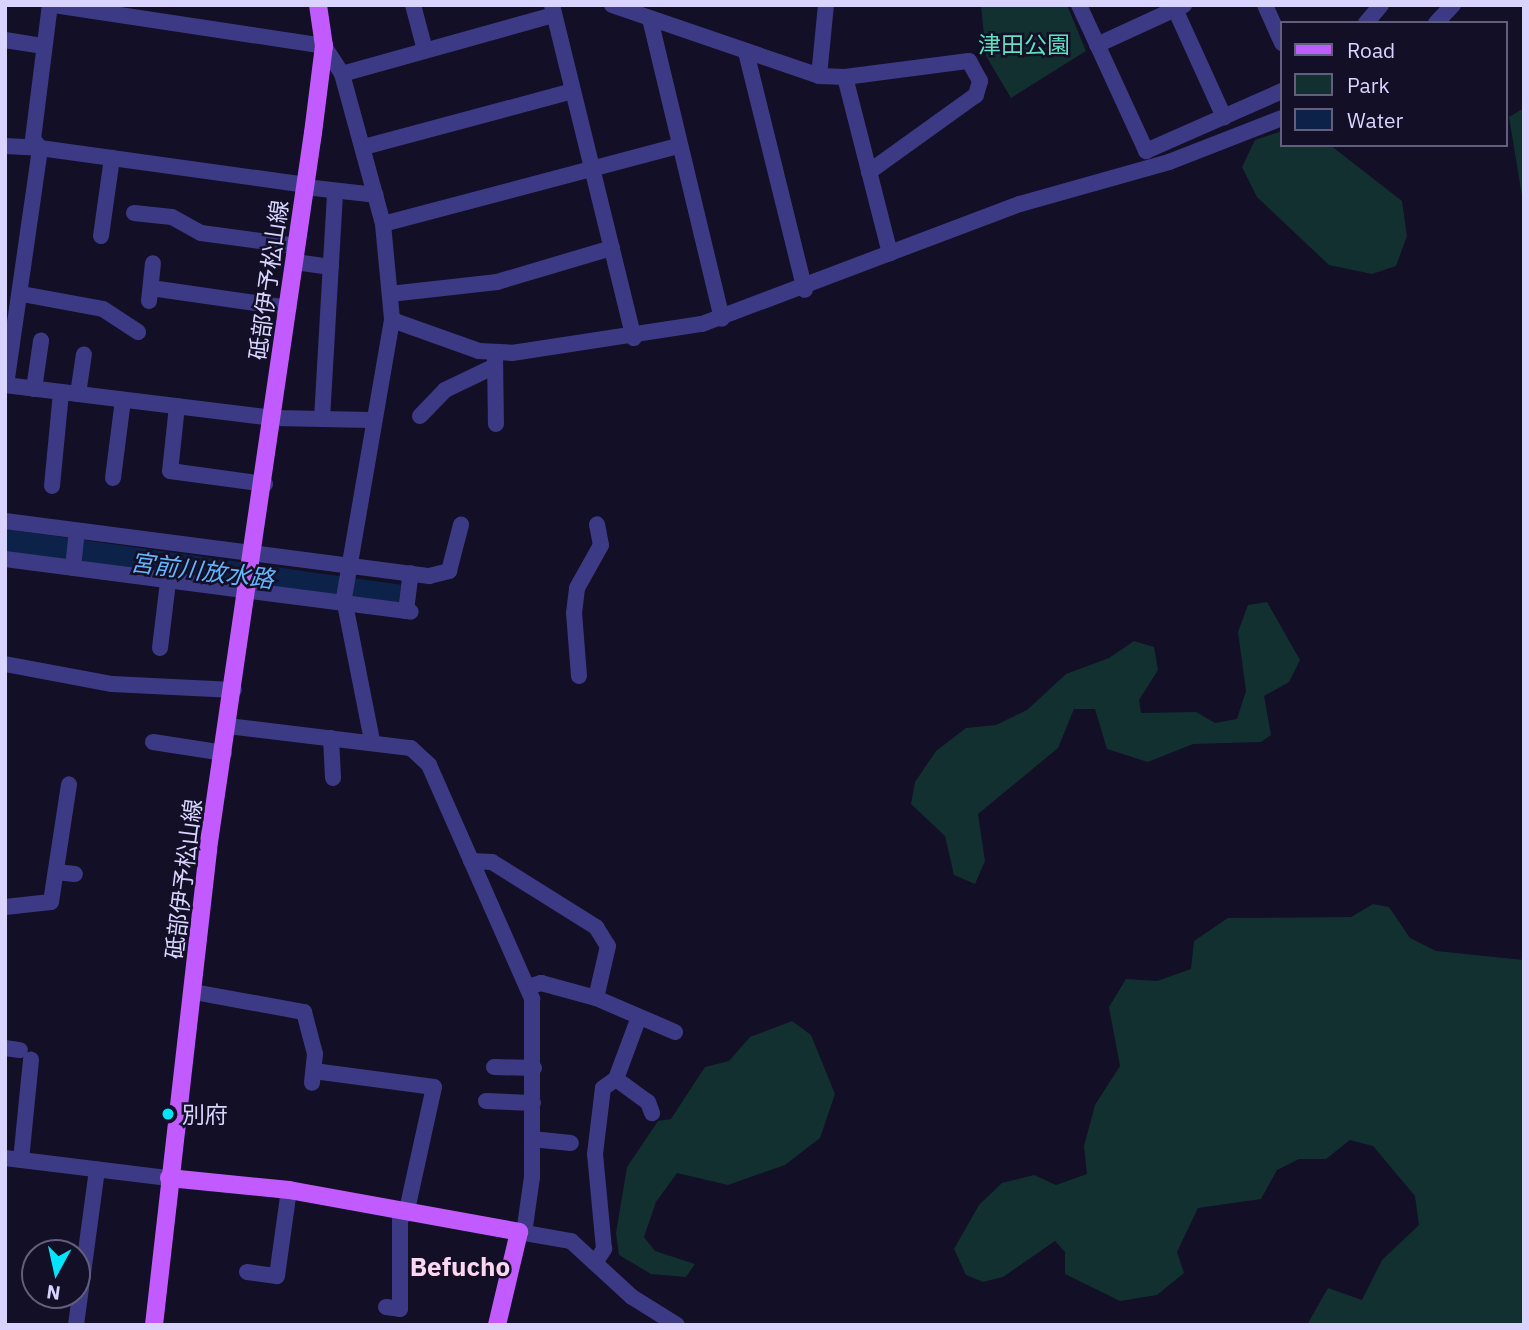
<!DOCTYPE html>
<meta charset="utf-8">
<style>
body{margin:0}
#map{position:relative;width:1529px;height:1330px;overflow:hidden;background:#130f26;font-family:"IBM Plex Sans","Noto Sans JP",sans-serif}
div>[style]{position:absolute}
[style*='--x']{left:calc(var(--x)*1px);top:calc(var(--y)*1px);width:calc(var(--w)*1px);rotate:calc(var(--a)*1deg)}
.green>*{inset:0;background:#12302f}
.water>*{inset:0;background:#0c2248;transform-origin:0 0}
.minor>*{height:16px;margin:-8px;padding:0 8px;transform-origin:8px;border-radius:8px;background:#3d3a85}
.major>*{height:18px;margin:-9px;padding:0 9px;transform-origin:9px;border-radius:9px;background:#c25bff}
.dots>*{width:19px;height:19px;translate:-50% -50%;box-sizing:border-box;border:4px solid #130f26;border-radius:50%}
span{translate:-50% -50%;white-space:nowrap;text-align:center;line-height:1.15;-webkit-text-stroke:5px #130f26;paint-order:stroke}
.park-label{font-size:23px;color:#5fe0c0}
.street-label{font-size:23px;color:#d9d4ff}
.poi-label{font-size:23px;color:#d9d4ff}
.left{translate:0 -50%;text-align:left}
.water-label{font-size:24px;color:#62b6ff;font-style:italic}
.quarter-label{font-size:26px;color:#ffd6f0;font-weight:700}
.frame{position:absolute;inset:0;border:7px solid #d9d4ff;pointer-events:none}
.legend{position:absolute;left:1280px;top:21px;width:228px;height:126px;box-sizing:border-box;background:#130f26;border:2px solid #625e7d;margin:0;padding:9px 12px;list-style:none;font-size:21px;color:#d9d4ff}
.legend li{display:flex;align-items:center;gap:14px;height:35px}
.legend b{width:35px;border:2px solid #625e7d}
.north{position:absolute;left:21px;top:1239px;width:70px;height:70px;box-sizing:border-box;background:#130f26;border:2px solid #625e7d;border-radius:50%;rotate:188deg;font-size:19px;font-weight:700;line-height:28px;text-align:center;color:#d9d4ff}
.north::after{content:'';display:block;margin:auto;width:24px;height:32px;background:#00e5ff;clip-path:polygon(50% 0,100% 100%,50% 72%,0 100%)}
</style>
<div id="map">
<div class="green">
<i style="clip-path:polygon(981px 5px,1067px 5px,1086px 51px,1011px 98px,986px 56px)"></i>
<i style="clip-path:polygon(1524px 108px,1524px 208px,1509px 117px)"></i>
<i style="clip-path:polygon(1282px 131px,1282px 145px,1330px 145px,1402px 201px,1407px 236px,1396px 266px,1372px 274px,1329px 265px,1257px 197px,1242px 167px,1255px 140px)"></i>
<i style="clip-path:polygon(1267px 602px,1300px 660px,1289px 682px,1264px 696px,1271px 735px,1261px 742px,1193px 744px,1148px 762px,1107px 749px,1095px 709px,1074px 709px,1058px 748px,978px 814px,985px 861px,975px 884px,954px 875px,945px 836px,911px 804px,915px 782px,936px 751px,966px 728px,996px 725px,1027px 710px,1066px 674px,1109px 658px,1134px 641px,1154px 647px,1158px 670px,1139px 700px,1141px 713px,1196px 712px,1215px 723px,1237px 719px,1246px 691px,1238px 632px,1248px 605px)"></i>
<i style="clip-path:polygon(1373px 904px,1389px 907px,1410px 938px,1436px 951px,1524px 960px,1524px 1325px,1307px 1325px,1328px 1288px,1362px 1300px,1382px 1260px,1419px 1225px,1415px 1196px,1373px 1146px,1350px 1140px,1326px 1159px,1299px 1159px,1277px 1170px,1261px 1199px,1198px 1208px,1177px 1252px,1184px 1273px,1157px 1295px,1120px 1301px,1065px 1274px,1065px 1252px,1055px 1241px,1003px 1277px,983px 1282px,966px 1275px,954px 1249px,979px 1205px,1002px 1183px,1034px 1175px,1056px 1185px,1087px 1174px,1084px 1146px,1095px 1105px,1120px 1066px,1109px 1007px,1126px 979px,1157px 981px,1191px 969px,1194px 941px,1228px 918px,1351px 917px)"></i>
<i style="clip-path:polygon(792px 1021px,811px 1035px,835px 1094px,820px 1138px,785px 1165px,728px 1185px,677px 1173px,656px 1202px,644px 1237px,655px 1251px,695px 1264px,686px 1277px,651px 1274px,619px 1255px,616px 1233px,627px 1167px,658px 1121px,671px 1119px,705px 1067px,729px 1061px,750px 1037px)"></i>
</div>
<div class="water">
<i style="left:5px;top:529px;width:400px;height:24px;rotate:8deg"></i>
</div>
<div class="minor">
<i style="--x:54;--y:5;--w:273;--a:8.6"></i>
<i style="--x:324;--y:46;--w:33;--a:57"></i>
<i style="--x:342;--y:74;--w:156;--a:74.7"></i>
<i style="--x:383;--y:224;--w:96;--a:84.6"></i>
<i style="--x:392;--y:320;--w:283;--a:99.8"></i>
<i style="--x:344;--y:599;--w:145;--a:78.8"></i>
<i style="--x:413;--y:5;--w:47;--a:75.1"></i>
<i style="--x:552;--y:5;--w:343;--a:76.2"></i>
<i style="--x:612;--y:5;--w:219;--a:18.9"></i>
<i style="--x:819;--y:76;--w:26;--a:2"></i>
<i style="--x:845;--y:77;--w:182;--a:75.7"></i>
<i style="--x:1079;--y:5;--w:161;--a:65.3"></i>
<i style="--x:1146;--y:151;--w:149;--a:-23.8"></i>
<i style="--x:1265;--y:5;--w:42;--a:65.9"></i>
<i style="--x:1175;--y:9;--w:119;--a:65.6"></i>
<i style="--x:651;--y:23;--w:304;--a:76.5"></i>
<i style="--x:1366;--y:23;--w:23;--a:-50"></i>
<i style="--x:1436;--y:23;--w:25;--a:-47"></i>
<i style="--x:5;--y:40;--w:39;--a:9"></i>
<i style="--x:1097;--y:45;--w:96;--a:-24.7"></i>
<i style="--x:746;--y:52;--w:245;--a:76.1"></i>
<i style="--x:342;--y:74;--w:220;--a:-15.6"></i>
<i style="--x:819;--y:76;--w:71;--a:-84.4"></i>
<i style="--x:845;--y:77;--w:125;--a:-7.4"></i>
<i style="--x:969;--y:61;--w:23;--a:61"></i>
<i style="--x:980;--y:81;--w:15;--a:106"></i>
<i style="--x:976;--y:95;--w:132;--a:144.3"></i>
<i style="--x:5;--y:146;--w:35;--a:3"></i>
<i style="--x:40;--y:148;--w:11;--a:-128"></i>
<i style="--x:33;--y:139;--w:135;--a:-82.8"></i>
<i style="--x:364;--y:147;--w:216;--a:-15"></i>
<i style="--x:305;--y:187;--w:71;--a:6.4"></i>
<i style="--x:134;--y:213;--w:38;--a:6"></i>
<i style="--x:172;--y:217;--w:33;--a:29"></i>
<i style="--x:201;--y:233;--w:97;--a:7.7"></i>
<i style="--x:383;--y:224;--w:306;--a:-14.8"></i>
<i style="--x:101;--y:236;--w:79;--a:-82"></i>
<i style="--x:295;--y:262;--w:36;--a:8"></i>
<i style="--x:151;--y:288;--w:139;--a:8.2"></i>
<i style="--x:22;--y:294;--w:82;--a:10.5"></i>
<i style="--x:103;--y:309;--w:42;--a:33.3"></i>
<i style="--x:390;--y:294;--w:108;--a:-6.4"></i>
<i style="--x:497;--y:282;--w:120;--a:-16.5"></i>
<i style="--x:149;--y:301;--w:38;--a:-84"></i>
<i style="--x:392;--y:320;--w:92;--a:19.6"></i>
<i style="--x:479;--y:351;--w:33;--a:3"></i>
<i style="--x:512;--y:353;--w:192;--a:-8.7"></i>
<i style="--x:702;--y:324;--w:340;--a:-20.7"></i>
<i style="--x:1020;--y:204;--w:155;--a:-15.7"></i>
<i style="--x:1169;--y:162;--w:121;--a:-21.3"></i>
<i style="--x:495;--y:356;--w:68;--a:89.2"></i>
<i style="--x:5;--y:385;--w:271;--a:7"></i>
<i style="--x:274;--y:418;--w:98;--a:1.2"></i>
<i style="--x:6;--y:385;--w:239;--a:-81.8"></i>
<i style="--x:40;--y:148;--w:269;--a:7.9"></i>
<i style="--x:34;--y:389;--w:49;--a:-81.7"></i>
<i style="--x:78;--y:394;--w:40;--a:-81.5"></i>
<i style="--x:177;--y:406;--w:65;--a:96.1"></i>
<i style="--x:170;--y:471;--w:96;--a:7.8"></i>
<i style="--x:420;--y:416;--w:36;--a:-46"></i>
<i style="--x:445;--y:390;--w:55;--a:-25.6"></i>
<i style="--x:322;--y:419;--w:228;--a:-86.7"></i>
<i style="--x:113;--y:478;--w:79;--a:-82.7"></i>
<i style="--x:52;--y:486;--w:94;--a:-84.5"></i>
<i style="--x:5;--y:521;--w:428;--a:7.4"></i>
<i style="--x:429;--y:576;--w:21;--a:-14"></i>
<i style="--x:449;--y:571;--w:48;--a:-75.4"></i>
<i style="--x:5;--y:559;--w:409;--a:7.4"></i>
<i style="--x:73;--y:568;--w:37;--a:-84"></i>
<i style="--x:406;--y:611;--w:38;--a:-83"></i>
<i style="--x:160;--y:648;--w:66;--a:-83.1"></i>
<i style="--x:5;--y:664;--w:109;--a:10.6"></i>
<i style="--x:112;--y:684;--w:122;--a:2.8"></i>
<i style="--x:579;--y:676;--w:63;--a:-94.5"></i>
<i style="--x:574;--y:613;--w:25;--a:-83"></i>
<i style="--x:577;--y:588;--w:49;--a:-60.8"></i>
<i style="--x:601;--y:545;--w:21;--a:-101"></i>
<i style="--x:228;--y:726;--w:184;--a:6.9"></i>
<i style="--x:411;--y:748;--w:25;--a:43"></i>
<i style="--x:429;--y:765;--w:256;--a:66.2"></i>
<i style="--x:532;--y:999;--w:178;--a:90"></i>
<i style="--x:532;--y:1177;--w:57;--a:98.1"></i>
<i style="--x:331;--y:738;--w:40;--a:87.1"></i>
<i style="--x:153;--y:742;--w:72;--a:8.8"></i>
<i style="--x:471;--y:861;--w:21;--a:3"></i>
<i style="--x:492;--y:862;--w:123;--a:32"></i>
<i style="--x:596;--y:927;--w:22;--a:58"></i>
<i style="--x:608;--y:946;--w:53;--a:103"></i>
<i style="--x:56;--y:872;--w:19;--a:6"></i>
<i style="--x:5;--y:907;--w:46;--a:-6.2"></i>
<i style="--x:51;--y:902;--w:119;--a:-81.3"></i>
<i style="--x:528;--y:987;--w:14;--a:-17"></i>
<i style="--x:541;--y:983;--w:57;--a:15.3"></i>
<i style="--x:596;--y:998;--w:86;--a:23.3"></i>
<i style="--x:194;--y:992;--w:112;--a:10.3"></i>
<i style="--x:304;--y:1012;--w:43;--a:75.3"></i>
<i style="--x:315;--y:1054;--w:29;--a:96"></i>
<i style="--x:639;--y:1017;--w:66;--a:110.4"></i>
<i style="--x:616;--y:1079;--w:39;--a:36"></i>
<i style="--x:648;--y:1102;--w:12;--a:70"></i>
<i style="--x:5;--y:1048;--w:15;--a:8"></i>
<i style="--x:494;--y:1067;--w:40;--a:1.4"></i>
<i style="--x:314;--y:1071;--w:121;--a:7.6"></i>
<i style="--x:434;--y:1087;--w:130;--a:102.4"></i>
<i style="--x:486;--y:1101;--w:47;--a:2.4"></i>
<i style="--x:532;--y:1139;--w:39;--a:6"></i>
<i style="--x:5;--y:1158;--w:165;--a:7"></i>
<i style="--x:21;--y:1160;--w:101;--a:-84.3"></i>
<i style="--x:519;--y:1232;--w:53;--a:9.8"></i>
<i style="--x:571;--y:1241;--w:83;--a:42.6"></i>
<i style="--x:632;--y:1297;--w:53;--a:31.9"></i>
<i style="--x:595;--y:1263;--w:17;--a:-57"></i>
<i style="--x:604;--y:1249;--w:95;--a:-95.4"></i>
<i style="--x:595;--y:1154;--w:66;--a:-83.1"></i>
<i style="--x:603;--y:1088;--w:16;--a:-35"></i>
<i style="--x:247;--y:1272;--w:30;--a:8"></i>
<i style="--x:277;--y:1276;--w:87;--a:-82.1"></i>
<i style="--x:386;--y:1307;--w:14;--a:8"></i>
<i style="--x:400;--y:1309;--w:97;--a:-90"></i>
<i style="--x:76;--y:1325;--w:157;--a:-82.3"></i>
</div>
<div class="major">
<i style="--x:169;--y:1178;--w:121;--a:5.7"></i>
<i style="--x:289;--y:1190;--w:234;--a:10.3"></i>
<i style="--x:519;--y:1232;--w:96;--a:103.3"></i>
<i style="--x:154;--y:1325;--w:479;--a:-83.5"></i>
<i style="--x:208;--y:849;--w:724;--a:-81.66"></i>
<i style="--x:313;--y:133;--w:88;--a:-82.8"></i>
<i style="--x:324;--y:46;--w:41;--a:-98.3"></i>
</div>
<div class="dots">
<i style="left:168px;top:1114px;background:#00e5ff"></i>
</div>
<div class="park-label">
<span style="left:1024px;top:44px">津田公園</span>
</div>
<div class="street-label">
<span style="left:268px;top:280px;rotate:-82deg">砥部伊予松山線</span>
<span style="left:183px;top:879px;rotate:-83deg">砥部伊予松山線</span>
</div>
<div class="poi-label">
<span class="left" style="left:182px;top:1114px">別府</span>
</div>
<div class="water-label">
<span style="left:202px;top:571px;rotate:7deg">宮前川放水路</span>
</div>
<div class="quarter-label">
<span style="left:460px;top:1267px">Befucho</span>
</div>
<div class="frame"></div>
<ul class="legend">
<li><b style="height:9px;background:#c25bff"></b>Road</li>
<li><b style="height:19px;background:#12302f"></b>Park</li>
<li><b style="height:19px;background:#0c2248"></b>Water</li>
</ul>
<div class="north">N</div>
</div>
